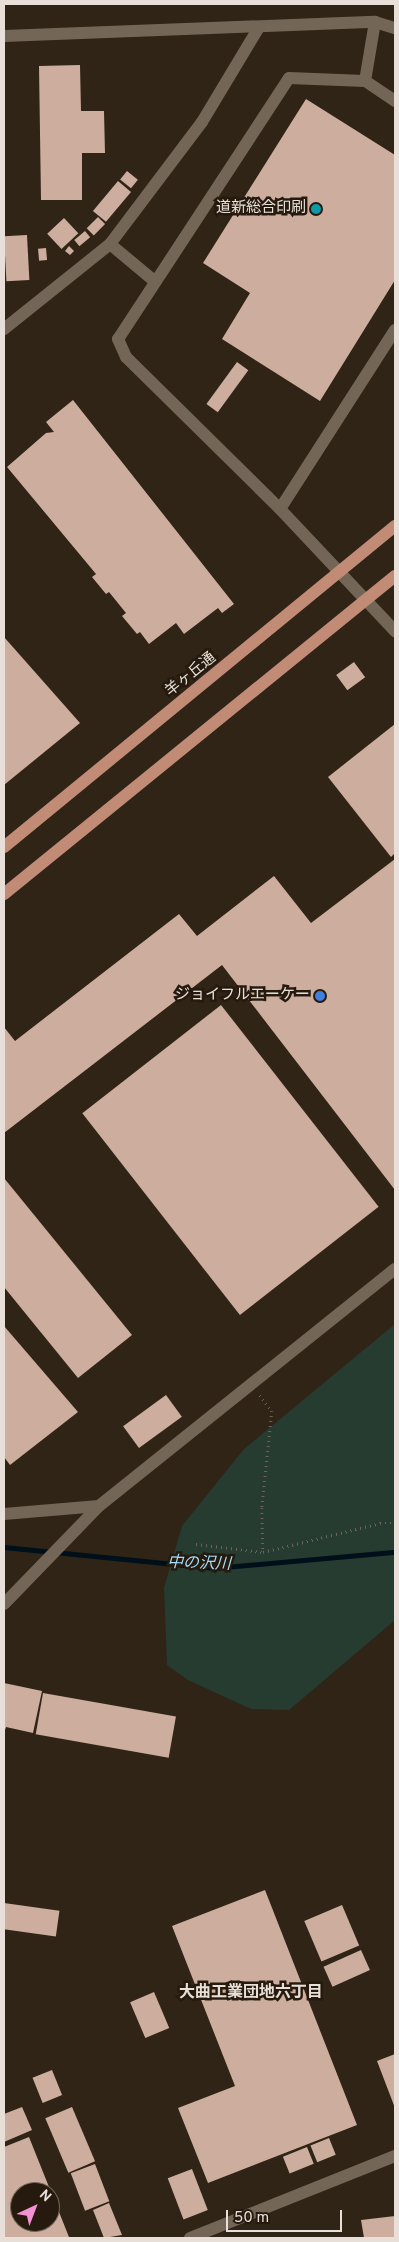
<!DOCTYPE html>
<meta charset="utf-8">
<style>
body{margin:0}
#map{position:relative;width:399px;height:2242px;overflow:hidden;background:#2f2416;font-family:Overpass,"Noto Sans JP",sans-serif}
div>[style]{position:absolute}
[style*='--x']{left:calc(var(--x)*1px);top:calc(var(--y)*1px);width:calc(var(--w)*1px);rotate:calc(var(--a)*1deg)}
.green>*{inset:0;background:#273c31}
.stream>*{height:4.5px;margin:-2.25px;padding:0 2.25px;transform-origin:2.25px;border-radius:2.25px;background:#00101a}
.building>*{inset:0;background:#cdad9e;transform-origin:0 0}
.path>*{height:2.5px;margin-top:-1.25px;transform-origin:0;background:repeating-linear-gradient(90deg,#6d6357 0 1px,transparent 0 5px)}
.minor>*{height:12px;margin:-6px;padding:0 6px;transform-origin:6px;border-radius:6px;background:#736656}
.major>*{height:12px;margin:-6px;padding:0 6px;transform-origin:6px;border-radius:6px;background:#c18b76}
.dots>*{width:14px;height:14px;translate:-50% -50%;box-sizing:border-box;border:2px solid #251a0d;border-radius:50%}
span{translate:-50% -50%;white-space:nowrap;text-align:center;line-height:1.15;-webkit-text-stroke:5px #251a0d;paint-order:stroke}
.poi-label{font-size:15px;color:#e8e0d8}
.right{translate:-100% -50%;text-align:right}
.street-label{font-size:15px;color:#e8e0d8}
.water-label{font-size:16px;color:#a1ddfb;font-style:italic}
.neighbourhood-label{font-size:16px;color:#e8e0d8;font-weight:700}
.frame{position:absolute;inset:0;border:5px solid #e8e0d8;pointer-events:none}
.north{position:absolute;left:10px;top:2182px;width:50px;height:50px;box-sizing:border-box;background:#251a0d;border:1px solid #73695e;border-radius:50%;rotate:43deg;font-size:14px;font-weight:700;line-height:20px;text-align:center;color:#e8e0d8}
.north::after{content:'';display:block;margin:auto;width:18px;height:22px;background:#f391d6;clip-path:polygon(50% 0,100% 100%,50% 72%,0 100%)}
.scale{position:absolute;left:226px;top:2210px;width:116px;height:22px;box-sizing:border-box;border:2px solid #e8e0d8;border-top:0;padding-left:6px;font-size:15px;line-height:18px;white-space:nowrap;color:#e8e0d8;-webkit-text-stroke:4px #251a0d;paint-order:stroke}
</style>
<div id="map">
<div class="green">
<i style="clip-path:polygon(395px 1324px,395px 1620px,289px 1710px,251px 1709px,188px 1680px,167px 1665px,164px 1588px,182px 1526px,244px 1449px)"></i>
</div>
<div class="stream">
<i style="--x:4;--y:1547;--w:211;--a:5.7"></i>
<i style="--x:214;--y:1568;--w:182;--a:-5.1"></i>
</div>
<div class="building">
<i style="clip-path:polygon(80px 65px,81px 111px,104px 111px,105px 153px,82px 153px,82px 200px,41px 200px,39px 66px)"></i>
<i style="clip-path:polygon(306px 99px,395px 155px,395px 280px,320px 401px,222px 339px,250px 293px,203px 263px)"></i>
<i style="left:127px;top:171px;width:14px;height:11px;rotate:39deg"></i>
<i style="left:118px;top:181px;width:17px;height:39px;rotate:40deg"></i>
<i style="left:98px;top:217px;width:10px;height:16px;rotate:45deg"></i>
<i style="left:64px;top:218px;width:21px;height:23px;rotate:47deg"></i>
<i style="left:85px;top:231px;width:8px;height:14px;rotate:50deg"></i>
<i style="left:27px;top:235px;width:45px;height:23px;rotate:87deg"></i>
<i style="clip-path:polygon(69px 246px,74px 251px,70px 255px,65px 251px)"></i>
<i style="left:46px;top:248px;width:12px;height:8px;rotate:85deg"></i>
<i style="left:237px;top:362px;width:14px;height:52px;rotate:36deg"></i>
<i style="clip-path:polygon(73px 400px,234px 604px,222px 613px,218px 608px,184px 634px,176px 623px,149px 644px,140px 632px,137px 634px,122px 616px,126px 613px,109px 592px,106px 594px,92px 577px,96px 574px,7px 467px,46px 433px,54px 432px,46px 422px)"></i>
<i style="clip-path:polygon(4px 637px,80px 723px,4px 785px)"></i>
<i style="left:354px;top:662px;width:19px;height:22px;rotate:54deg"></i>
<i style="clip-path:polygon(395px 724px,395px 853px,391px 857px,328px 777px)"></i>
<i style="clip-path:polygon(395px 859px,395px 1190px,222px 965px,4px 1133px,4px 1027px,15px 1041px,179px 914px,197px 936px,274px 876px,311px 923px)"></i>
<i style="left:221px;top:1005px;width:256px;height:176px;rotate:52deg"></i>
<i style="clip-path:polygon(4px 1178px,132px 1335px,78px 1378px,4px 1287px)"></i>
<i style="clip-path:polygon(4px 1326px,78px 1412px,10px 1465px,4px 1457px)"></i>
<i style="left:166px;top:1395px;width:27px;height:53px;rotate:54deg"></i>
<i style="clip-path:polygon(4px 1683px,42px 1691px,33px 1733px,6px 1727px,4px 1733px)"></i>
<i style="left:43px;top:1693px;width:135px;height:42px;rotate:10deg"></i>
<i style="clip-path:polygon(265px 1890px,357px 2125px,208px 2183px,178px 2108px,235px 2086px,172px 1926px)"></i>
<i style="left:4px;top:1903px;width:56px;height:26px;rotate:8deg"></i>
<i style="left:342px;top:1905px;width:44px;height:41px;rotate:67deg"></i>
<i style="left:361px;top:1950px;width:22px;height:41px;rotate:66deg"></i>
<i style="left:154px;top:1992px;width:39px;height:26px;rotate:67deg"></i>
<i style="clip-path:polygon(395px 2054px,395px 2108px,377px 2061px)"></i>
<i style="left:52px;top:2070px;width:27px;height:21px;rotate:68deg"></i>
<i style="clip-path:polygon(22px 2107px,32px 2130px,4px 2142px,4px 2114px)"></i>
<i style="left:72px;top:2107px;width:59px;height:29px;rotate:67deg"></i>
<i style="clip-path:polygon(evenodd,29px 2137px,69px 2237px,66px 2238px,4px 2238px,4px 2147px,29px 2137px,20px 2192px,50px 2192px,50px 2222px,20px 2222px,20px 2192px)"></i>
<i style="left:329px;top:2138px;width:18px;height:20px;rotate:68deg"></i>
<i style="left:307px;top:2147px;width:18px;height:26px;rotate:68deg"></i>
<i style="left:95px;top:2164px;width:40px;height:26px;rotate:69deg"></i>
<i style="left:192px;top:2169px;width:44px;height:26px;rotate:69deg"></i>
<i style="clip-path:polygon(109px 2203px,122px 2235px,104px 2238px,93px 2210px)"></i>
<i style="clip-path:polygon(395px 2216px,395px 2238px,364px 2238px,361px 2220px)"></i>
</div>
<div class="path">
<i style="--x:260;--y:1395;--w:20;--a:53"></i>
<i style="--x:272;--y:1411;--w:98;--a:95.9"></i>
<i style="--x:262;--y:1508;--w:44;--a:88.7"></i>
<i style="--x:196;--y:1544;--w:67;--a:6.8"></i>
<i style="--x:263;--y:1552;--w:121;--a:-13.9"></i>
<i style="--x:380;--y:1523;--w:15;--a:0"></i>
</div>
<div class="minor">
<i style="--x:4;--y:36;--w:371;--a:-2.2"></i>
<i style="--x:375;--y:22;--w:21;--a:17"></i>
<i style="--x:365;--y:81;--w:60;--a:-80.4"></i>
<i style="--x:395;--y:101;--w:36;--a:-146"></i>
<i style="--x:365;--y:81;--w:76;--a:-177.7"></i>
<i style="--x:289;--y:78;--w:312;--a:123.2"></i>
<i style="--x:118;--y:339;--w:20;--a:66"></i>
<i style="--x:126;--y:357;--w:216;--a:44.6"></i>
<i style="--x:280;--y:509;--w:168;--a:46.7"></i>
<i style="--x:110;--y:244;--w:56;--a:39.9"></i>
<i style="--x:4;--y:329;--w:136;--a:-38.7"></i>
<i style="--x:110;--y:244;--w:153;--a:-53"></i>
<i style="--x:202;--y:122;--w:111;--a:-59"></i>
<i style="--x:280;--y:509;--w:213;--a:-57.3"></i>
<i style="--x:4;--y:1514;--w:95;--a:-4.8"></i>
<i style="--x:4;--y:1604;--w:136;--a:-45.9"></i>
<i style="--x:99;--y:1506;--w:379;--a:-38.7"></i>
<i style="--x:190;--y:2238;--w:221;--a:-21.8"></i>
</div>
<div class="major">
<i style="--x:4;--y:847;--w:506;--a:-39.39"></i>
<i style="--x:4;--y:894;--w:504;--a:-39.12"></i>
</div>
<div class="dots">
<i style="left:316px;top:209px;background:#0f9aa8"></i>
<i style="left:320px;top:996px;background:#3f7fe0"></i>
</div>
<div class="poi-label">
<span class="right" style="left:306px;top:209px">道新総合印刷</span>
<span class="right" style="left:310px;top:996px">ジョイフルエーケー</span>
</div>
<div class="street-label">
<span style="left:191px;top:675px;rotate:-39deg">羊ヶ丘通</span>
</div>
<div class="water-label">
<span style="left:199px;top:1564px;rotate:2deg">中の沢川</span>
</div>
<div class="neighbourhood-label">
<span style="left:251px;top:1993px">大曲工業団地六丁目</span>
</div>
<div class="frame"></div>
<div class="north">N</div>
<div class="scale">50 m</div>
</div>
